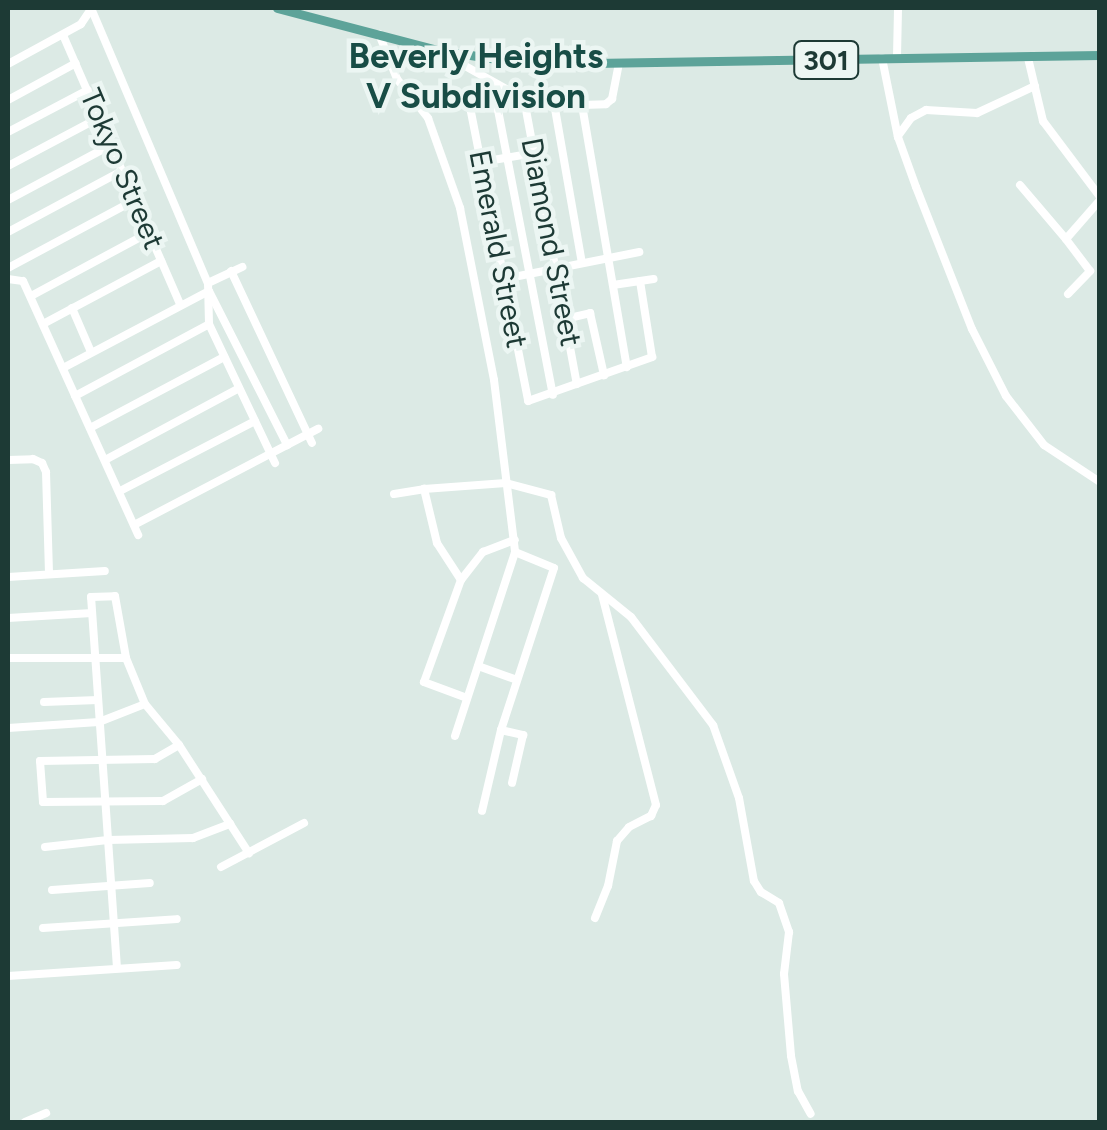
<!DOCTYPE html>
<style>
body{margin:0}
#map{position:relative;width:1107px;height:1130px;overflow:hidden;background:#dceae5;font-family:Figtree,sans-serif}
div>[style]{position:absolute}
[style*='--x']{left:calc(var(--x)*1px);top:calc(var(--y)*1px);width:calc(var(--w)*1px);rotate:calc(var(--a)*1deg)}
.minor>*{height:8px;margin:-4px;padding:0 4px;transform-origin:4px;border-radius:4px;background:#fff}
.major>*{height:9px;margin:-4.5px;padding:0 4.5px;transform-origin:4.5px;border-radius:4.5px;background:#5da399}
span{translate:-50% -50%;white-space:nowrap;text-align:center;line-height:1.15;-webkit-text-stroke:9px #ecf6f3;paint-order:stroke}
.shield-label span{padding:2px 8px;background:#ecf6f3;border:2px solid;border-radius:8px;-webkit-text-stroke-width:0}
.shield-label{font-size:28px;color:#1d3a35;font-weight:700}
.street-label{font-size:30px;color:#1d3a35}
.quarter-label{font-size:35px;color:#184d46;font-weight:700}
.frame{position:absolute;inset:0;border:10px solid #1d3a35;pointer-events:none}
</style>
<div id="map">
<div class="minor">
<i style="--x:91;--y:8;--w:299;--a:67"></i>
<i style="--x:208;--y:283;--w:41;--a:88.6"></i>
<i style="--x:209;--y:324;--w:154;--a:64.6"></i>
<i style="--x:379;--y:34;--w:48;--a:68.2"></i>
<i style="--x:397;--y:79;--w:50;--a:51.5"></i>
<i style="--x:428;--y:118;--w:96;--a:70.4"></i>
<i style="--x:460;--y:208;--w:175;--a:78.8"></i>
<i style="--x:494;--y:380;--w:173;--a:83"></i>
<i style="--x:515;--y:552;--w:42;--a:22.3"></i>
<i style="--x:554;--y:568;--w:170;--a:108.1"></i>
<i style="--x:501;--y:730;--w:83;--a:103.2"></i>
<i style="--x:63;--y:35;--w:293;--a:66.5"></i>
<i style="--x:442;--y:53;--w:94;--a:29.3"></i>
<i style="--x:524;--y:99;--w:58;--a:5.9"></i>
<i style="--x:582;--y:105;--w:24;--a:-2"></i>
<i style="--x:606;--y:104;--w:8;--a:-40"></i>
<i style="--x:612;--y:99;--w:36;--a:-79"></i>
<i style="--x:897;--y:57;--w:49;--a:-88.8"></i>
<i style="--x:882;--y:58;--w:81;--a:78.6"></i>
<i style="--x:898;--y:137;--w:53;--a:70.2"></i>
<i style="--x:916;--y:187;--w:153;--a:68.5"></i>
<i style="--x:972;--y:329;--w:75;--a:63.1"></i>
<i style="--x:1006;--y:396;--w:62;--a:52.2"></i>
<i style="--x:1044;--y:445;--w:67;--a:33.5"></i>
<i style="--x:1028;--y:58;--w:65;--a:76.6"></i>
<i style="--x:1043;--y:121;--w:95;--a:53.1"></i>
<i style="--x:8;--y:64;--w:83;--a:-28.7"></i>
<i style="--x:81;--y:24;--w:18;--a:-56"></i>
<i style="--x:468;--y:97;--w:310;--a:78.8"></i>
<i style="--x:528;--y:401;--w:132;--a:-19.5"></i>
<i style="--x:652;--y:357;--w:77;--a:-99"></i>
<i style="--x:468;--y:97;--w:33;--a:23"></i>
<i style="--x:498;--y:110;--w:290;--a:79.1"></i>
<i style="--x:524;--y:99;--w:290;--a:79.5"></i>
<i style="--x:8;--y:100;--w:77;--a:-28.6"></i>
<i style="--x:554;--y:103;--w:162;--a:80.1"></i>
<i style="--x:582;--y:105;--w:266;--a:80.3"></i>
<i style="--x:8;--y:132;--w:90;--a:-27.7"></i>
<i style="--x:898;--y:136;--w:22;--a:-54"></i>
<i style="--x:911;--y:118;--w:17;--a:-28"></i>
<i style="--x:926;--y:110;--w:51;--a:3.4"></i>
<i style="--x:977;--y:113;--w:64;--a:-25"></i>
<i style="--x:481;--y:162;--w:54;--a:-9.6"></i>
<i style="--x:8;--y:166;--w:104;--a:-28"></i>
<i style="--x:1020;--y:185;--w:71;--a:49.6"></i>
<i style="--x:8;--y:200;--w:117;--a:-28.1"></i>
<i style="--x:8;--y:232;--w:129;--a:-28.2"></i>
<i style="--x:8;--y:268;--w:144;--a:-28.2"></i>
<i style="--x:231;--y:271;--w:190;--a:64.8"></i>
<i style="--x:8;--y:279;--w:15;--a:8"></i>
<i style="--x:23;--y:281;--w:279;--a:65.6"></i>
<i style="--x:504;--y:279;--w:138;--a:-11.3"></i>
<i style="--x:208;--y:283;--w:38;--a:-25"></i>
<i style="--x:613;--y:285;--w:41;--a:-8.3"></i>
<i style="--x:1068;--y:294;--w:32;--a:-46"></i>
<i style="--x:1090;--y:271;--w:40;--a:-127"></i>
<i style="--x:1066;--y:239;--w:52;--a:-48.9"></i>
<i style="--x:31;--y:296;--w:133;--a:-28.3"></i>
<i style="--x:72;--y:308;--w:48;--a:66.6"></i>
<i style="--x:565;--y:319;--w:26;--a:-13"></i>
<i style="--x:590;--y:313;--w:64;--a:77.3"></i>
<i style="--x:43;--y:324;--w:134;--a:-28.1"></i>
<i style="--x:63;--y:368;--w:165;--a:-27.8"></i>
<i style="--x:209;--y:291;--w:173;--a:63.1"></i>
<i style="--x:75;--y:396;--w:152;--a:-28.2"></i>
<i style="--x:90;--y:428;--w:152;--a:-27.9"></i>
<i style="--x:8;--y:460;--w:25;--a:-2"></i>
<i style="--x:33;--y:459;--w:10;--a:24"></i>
<i style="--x:42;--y:463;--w:10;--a:66"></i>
<i style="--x:46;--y:472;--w:102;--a:88.3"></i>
<i style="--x:105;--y:460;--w:152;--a:-28.2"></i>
<i style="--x:120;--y:491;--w:152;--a:-27.4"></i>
<i style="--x:394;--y:494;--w:30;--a:-9"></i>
<i style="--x:134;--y:525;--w:208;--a:-27.6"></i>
<i style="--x:8;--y:577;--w:97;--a:-3.5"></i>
<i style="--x:461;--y:580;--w:44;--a:-123"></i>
<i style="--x:437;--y:543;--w:56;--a:-103.5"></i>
<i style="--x:424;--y:489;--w:82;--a:-4.2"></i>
<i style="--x:506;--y:483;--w:47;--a:14.9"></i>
<i style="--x:551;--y:495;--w:44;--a:76.9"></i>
<i style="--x:561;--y:538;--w:46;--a:61.2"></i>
<i style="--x:583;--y:578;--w:62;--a:39.1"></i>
<i style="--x:631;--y:617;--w:136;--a:52.8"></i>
<i style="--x:713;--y:725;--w:77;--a:70.4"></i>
<i style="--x:739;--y:798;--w:84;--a:79.8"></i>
<i style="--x:754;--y:881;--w:13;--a:58"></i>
<i style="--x:761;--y:892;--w:21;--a:31"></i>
<i style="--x:779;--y:903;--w:31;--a:71"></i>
<i style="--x:789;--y:932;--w:42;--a:96.8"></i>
<i style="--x:784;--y:974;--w:82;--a:85.1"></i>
<i style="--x:791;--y:1056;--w:36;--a:79"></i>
<i style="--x:798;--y:1091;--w:26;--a:61"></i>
<i style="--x:8;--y:618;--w:84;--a:-3.4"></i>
<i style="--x:8;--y:658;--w:118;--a:0"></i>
<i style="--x:478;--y:666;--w:41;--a:19.7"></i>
<i style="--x:467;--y:698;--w:46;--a:-159.6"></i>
<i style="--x:424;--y:682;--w:109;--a:-70.1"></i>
<i style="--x:461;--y:580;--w:36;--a:-52"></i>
<i style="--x:483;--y:552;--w:34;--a:-21"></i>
<i style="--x:44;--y:702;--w:54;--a:-2.1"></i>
<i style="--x:8;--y:728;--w:91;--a:-3.8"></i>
<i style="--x:99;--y:722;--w:49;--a:-21.4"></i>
<i style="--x:501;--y:730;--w:23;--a:13"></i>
<i style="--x:523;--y:735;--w:49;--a:102.9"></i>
<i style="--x:455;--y:736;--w:194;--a:-71.9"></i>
<i style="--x:179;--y:745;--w:28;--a:150"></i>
<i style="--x:155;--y:759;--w:115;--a:179"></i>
<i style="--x:40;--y:761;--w:41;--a:85.8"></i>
<i style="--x:43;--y:802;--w:120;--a:-0.5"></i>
<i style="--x:163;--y:801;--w:45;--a:-29.4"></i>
<i style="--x:45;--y:847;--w:63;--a:-6.3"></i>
<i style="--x:108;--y:840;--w:85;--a:-1.3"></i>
<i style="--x:193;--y:838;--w:40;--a:-21"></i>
<i style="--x:221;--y:867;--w:94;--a:-27.9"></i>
<i style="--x:52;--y:890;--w:98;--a:-4.1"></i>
<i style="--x:595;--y:918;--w:35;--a:-68"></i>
<i style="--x:608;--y:886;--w:46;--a:-78.7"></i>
<i style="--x:617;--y:841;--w:18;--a:-49"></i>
<i style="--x:629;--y:827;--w:25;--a:-27"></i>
<i style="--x:651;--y:816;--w:12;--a:-66"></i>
<i style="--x:656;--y:805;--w:217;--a:-104.4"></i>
<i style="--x:43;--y:928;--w:134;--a:-3.8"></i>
<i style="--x:117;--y:968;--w:372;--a:-94"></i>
<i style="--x:91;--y:597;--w:24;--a:-2"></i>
<i style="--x:115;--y:596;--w:63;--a:79.9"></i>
<i style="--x:126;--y:658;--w:50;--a:67.6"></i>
<i style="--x:145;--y:704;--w:53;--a:50.3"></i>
<i style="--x:179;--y:745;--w:129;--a:57.1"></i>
<i style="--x:8;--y:976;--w:169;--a:-3.7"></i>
<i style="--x:25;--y:1122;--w:23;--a:-23"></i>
</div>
<div class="major">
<i style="--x:277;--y:8;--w:165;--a:14.7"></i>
<i style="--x:437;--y:50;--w:95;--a:8.5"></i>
<i style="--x:531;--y:64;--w:569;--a:-0.91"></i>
</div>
<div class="shield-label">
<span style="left:826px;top:60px">301</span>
</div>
<div class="street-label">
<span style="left:122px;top:169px;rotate:67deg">Tokyo Street</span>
<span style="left:551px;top:242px;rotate:79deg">Diamond Street</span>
<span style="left:498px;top:249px;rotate:79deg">Emerald Street</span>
</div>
<div class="quarter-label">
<span style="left:476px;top:76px">Beverly Heights<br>V Subdivision</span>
</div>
<div class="frame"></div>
</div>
